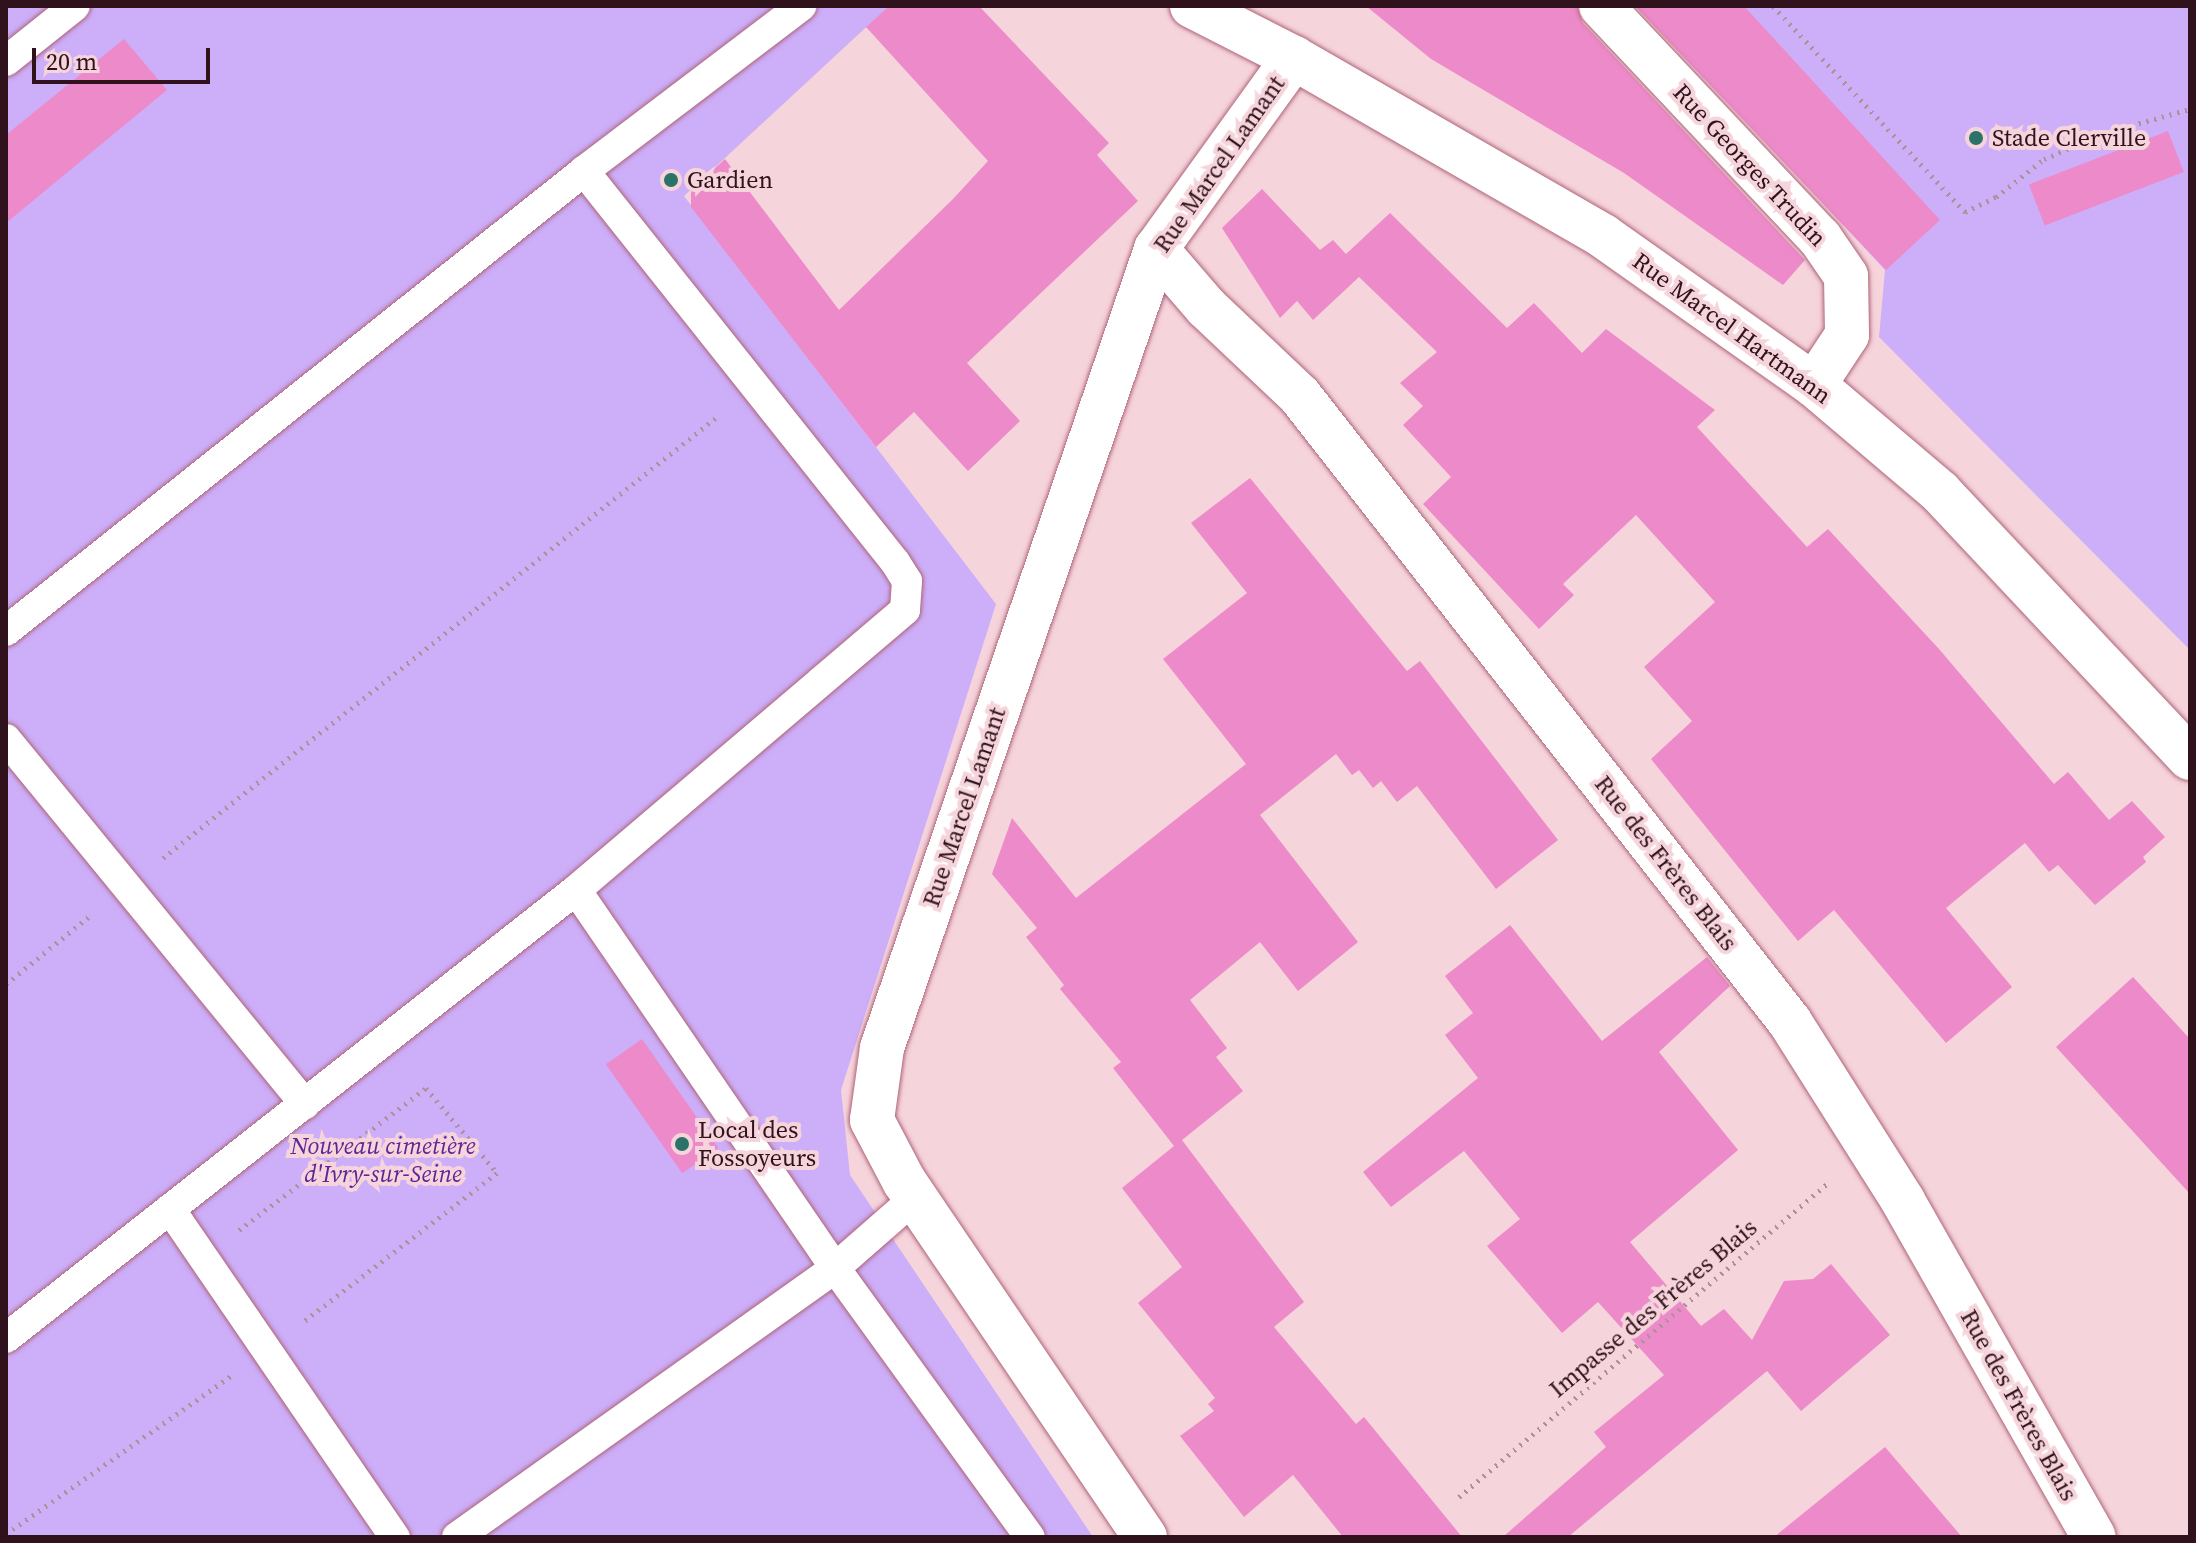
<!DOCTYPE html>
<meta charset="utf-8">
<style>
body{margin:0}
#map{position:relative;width:2196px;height:1543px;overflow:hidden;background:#f6d4db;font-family:"Source Serif 4",serif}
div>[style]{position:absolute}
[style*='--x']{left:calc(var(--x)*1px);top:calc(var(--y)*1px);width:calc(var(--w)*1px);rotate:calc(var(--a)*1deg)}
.green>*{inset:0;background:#cdaef9}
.building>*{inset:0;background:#ed8ac9;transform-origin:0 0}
.path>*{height:5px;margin-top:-2.5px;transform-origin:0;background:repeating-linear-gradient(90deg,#b09098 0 2px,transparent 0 8px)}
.roads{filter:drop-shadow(0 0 2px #ae6479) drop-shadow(0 0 2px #ae6479)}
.service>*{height:30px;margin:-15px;padding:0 15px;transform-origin:15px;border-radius:15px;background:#fff}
.minor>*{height:44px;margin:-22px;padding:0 22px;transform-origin:22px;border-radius:22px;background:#fff}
.secondary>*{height:44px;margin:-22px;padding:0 22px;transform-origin:22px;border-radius:22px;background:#fff}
.dots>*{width:22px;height:22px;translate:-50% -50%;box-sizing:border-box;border:4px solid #f6d4db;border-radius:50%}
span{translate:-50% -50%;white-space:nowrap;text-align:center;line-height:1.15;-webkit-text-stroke:8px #f6d4db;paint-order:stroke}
.poi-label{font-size:24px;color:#2f121b}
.left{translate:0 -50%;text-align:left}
.street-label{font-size:24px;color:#2f121b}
.park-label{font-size:24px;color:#5e2695;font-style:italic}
.frame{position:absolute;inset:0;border:8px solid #2f121b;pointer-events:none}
.scale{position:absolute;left:32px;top:48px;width:178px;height:36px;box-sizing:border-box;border:4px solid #2f121b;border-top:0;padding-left:10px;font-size:24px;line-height:28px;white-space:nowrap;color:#2f121b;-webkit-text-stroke:6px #f6d4db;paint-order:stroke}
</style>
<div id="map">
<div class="green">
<i style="clip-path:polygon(6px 6px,889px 6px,684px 196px,996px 604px,841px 1090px,850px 1175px,1093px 1537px,6px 1537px)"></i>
<i style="clip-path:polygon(1640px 6px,2190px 6px,2190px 650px,1879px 337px,1885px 270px)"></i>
</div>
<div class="building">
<i style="clip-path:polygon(889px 6px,979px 6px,1109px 143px,1097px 155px,1138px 201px,967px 363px,1020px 421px,968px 471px,914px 412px,876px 447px,691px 207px,691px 190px,725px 159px,839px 310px,953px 199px,988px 161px,866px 27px)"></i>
<i style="clip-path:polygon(1366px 6px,1577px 6px,1583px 23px,1805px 260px,1783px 285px,1624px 173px,1431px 59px)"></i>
<i style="clip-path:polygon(1635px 6px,1744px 6px,1940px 220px,1886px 270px)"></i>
<i style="clip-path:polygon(124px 39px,167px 90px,6px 223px,6px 135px)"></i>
<i style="left:2168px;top:131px;width:44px;height:149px;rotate:69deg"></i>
<i style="clip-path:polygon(1262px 189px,1320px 250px,1333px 240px,1346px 254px,1390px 213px,1507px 328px,1534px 303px,1582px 353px,1606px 329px,1715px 410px,1697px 427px,1807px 547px,1828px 529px,1939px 649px,2054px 784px,2068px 772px,2109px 820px,2132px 801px,2165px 837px,2143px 857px,2146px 862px,2095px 905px,2058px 865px,2049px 872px,2025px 843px,1946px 908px,2012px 987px,1946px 1043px,1834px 910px,1798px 941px,1651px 759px,1692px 721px,1644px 667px,1715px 602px,1636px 515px,1563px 584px,1574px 595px,1539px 629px,1423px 504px,1451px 477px,1403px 425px,1423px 406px,1400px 383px,1437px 352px,1359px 277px,1313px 320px,1297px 301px,1280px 318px,1222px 228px)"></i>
<i style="clip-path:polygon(1250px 478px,1407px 671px,1420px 661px,1558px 840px,1496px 889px,1417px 786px,1397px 802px,1381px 781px,1373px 788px,1359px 770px,1352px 775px,1336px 754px,1260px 815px,1358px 942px,1298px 991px,1260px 942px,1190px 1000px,1227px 1048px,1216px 1057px,1243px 1091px,1182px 1140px,1304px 1302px,1274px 1327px,1356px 1424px,1364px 1417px,1462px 1537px,1343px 1537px,1293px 1475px,1244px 1517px,1180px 1436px,1214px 1411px,1208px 1404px,1215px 1398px,1138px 1303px,1182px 1267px,1122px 1188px,1174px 1146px,1113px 1068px,1121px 1062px,1060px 989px,1064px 985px,1026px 937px,1037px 928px,992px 874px,1012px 818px,1076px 898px,1246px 764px,1163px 659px,1247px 593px,1191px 523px)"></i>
<i style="clip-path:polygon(1510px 925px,1602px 1041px,1707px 957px,1730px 986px,1659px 1052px,1738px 1150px,1630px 1242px,1701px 1326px,1724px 1309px,1752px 1340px,1784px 1281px,1813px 1279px,1831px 1264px,1890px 1335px,1801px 1411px,1767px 1371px,1568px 1537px,1504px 1536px,1606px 1447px,1594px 1432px,1664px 1375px,1598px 1302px,1562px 1333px,1487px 1246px,1520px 1219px,1464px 1151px,1391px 1207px,1363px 1172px,1478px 1078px,1445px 1035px,1473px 1013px,1445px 976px)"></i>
<i style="clip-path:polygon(2133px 977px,2190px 1039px,2190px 1194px,2056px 1047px)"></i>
<i style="left:642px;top:1039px;width:133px;height:44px;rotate:55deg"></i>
<i style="clip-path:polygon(1885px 1447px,1962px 1537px,1774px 1537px)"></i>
</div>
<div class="path">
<i style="--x:1773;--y:6;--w:282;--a:47"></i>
<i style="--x:1965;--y:212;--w:34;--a:-26"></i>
<i style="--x:1996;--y:197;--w:61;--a:-38.4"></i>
<i style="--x:2044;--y:159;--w:69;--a:-22.9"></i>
<i style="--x:2108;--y:132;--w:85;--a:-15.7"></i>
<i style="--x:163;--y:858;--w:709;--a:-38.53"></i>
<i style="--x:6;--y:984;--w:111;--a:-39.1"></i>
<i style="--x:239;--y:1230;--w:235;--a:-37.2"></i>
<i style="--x:426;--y:1088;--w:111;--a:50.1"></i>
<i style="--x:497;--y:1173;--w:245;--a:142.5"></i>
<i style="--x:1459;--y:1497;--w:487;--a:-40.4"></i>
<i style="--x:6;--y:1534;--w:275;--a:-35.1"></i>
</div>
<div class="roads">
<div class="service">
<i style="--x:6;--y:61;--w:88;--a:-38.6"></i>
<i style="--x:6;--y:631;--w:739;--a:-38.51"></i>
<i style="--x:584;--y:171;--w:273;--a:-37.2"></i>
<i style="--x:6;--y:739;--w:472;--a:50.7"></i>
<i style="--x:915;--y:1198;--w:106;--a:138.8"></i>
<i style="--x:835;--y:1268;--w:332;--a:54.1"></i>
<i style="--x:170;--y:1209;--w:398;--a:55.6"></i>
<i style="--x:6;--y:1338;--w:725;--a:-38.17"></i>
<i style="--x:457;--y:1537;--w:464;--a:-35.4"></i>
<i style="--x:835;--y:1268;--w:458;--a:-124.4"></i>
<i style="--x:576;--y:890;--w:432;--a:-40.4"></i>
<i style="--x:905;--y:610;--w:29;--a:-86"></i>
<i style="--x:907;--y:581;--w:22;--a:-122"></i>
<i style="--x:895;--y:562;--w:500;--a:-128.5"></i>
</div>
<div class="minor">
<i style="--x:1601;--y:6;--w:319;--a:46.7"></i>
<i style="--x:1820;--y:238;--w:46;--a:55.6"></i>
<i style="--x:1846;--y:276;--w:59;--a:89"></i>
<i style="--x:1847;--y:335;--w:60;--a:123.4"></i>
<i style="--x:1156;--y:249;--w:77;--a:49.2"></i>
<i style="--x:1206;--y:307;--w:129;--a:43.4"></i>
<i style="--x:1300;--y:396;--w:795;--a:51.95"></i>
<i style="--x:1790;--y:1022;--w:212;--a:57.7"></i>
<i style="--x:1903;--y:1201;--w:386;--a:60.4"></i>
<i style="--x:1145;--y:1537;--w:430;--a:-124.1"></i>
<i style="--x:904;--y:1181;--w:69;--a:-117.7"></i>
<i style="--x:872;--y:1120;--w:73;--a:-82.1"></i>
<i style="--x:882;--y:1048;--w:845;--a:-71.07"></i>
<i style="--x:1156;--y:249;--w:236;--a:-54.2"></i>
</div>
<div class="secondary">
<i style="--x:1192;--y:6;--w:114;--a:27"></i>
<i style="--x:1294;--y:58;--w:357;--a:29.9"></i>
<i style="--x:1603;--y:236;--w:258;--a:35.2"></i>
<i style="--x:1814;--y:385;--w:165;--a:40.3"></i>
<i style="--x:1940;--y:492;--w:365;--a:46.8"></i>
</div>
</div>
<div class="dots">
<i style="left:1976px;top:138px;background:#2b7268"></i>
<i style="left:671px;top:180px;background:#2b7268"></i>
<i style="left:682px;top:1144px;background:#2b7268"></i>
</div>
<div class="poi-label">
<span class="left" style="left:1992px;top:138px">Stade Clerville</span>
<span class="left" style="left:687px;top:180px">Gardien</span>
<span class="left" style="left:698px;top:1144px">Local des<br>Fossoyeurs</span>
</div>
<div class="street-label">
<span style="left:1219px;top:164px;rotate:-55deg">Rue Marcel Lamant</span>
<span style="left:1750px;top:165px;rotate:47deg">Rue Georges Trudin</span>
<span style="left:1732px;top:328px;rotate:36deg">Rue Marcel Hartmann</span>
<span style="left:964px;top:807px;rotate:-71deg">Rue Marcel Lamant</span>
<span style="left:1666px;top:863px;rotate:52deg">Rue des Frères Blais</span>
<span style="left:1653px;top:1308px;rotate:-40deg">Impasse des Frères Blais</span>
<span style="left:2019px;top:1405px;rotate:61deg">Rue des Frères Blais</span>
</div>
<div class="park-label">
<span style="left:383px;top:1160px">Nouveau cimetière<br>d'Ivry-sur-Seine</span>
</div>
<div class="frame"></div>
<div class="scale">20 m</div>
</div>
